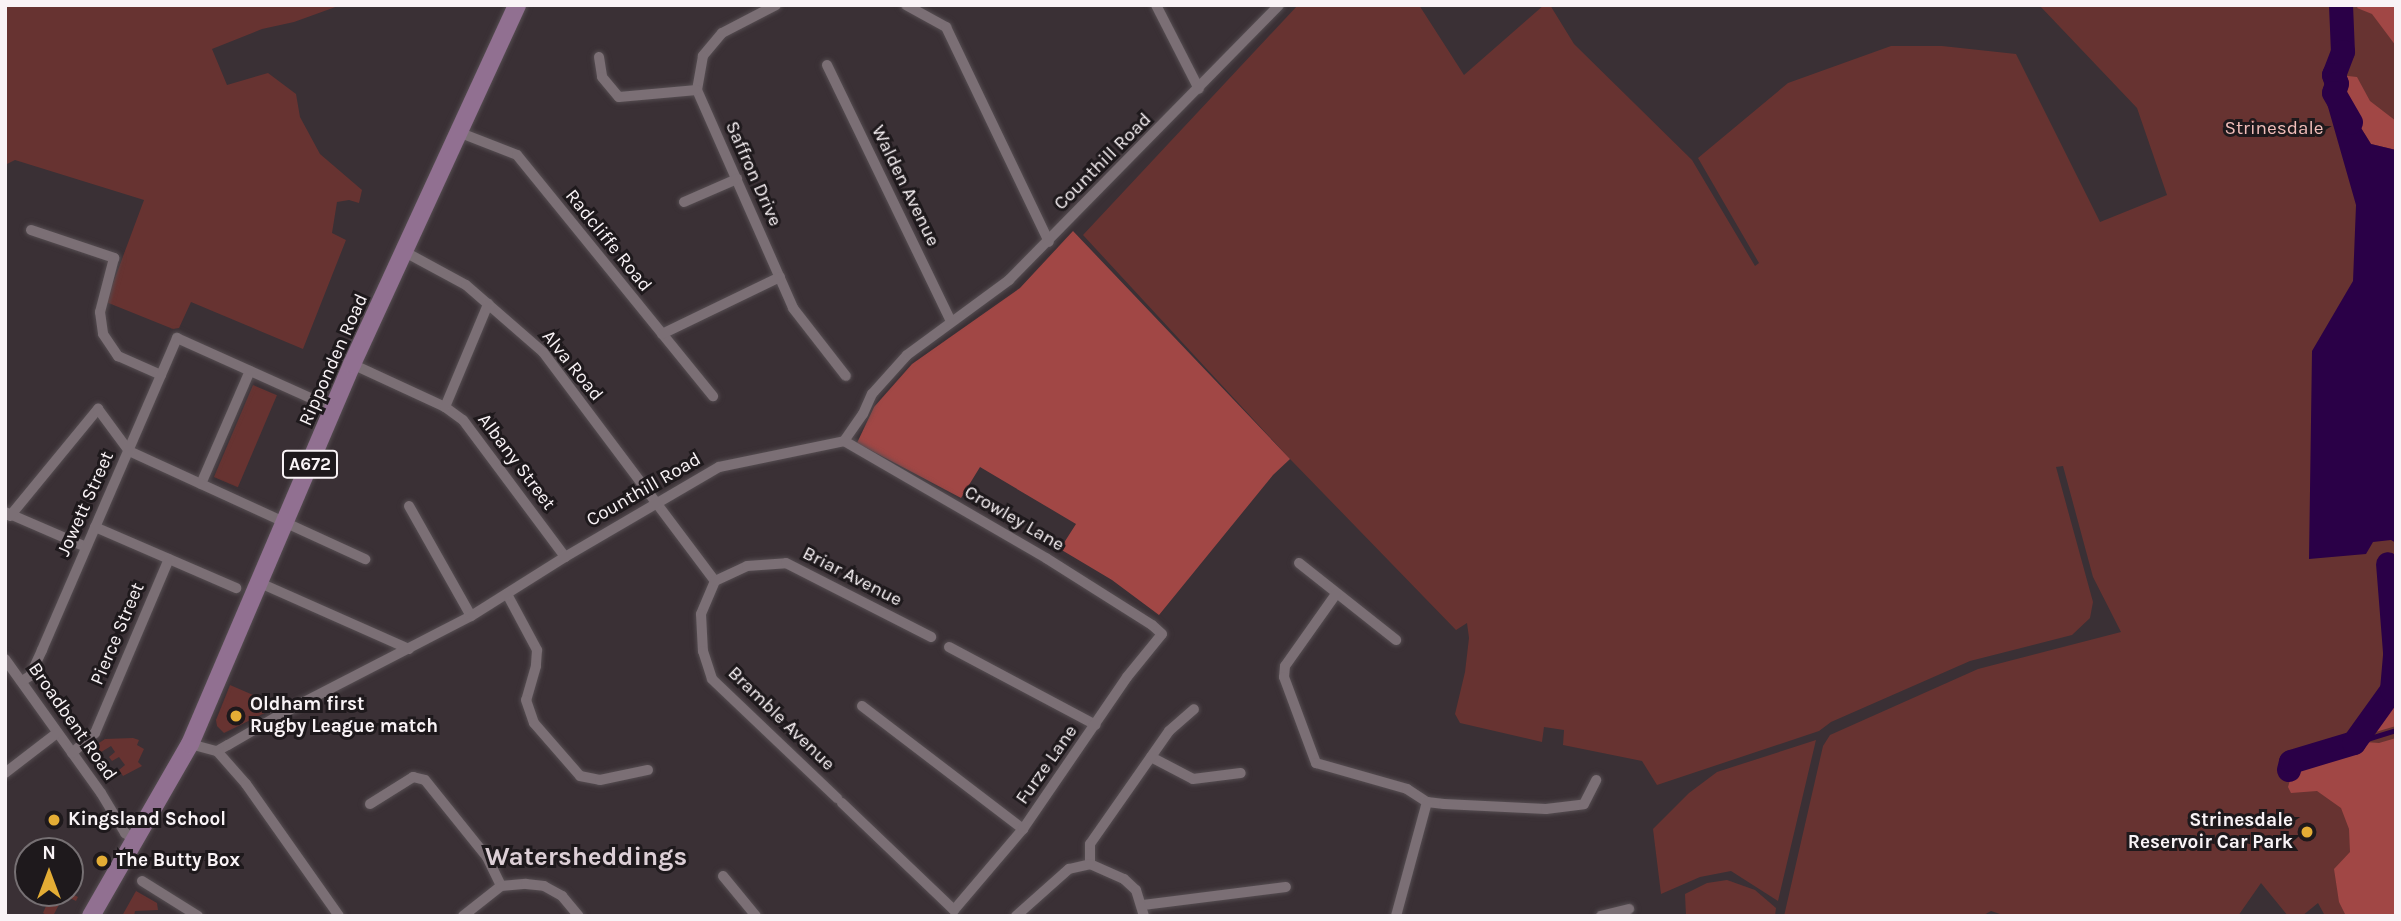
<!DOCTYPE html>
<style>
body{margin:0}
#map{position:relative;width:2401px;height:921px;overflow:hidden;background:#3a3035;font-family:Karla,sans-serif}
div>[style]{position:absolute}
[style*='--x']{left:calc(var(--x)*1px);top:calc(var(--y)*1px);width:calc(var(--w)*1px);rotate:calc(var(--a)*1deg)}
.green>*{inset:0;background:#673331;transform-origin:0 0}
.forest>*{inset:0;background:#a14745}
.water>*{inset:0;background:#2a0047}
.stream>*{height:4.5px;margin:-2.25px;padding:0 2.25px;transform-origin:2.25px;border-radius:2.25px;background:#2a0047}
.river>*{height:24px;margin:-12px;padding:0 12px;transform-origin:12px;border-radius:12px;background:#2a0047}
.roads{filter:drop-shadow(0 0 2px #554d51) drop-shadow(0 0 2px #554d51)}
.minor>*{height:10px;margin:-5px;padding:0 5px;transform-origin:5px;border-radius:5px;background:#7b6f75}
.primary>*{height:18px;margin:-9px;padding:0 9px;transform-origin:9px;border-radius:9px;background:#917091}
.dots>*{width:19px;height:19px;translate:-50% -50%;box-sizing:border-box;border:4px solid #1e191c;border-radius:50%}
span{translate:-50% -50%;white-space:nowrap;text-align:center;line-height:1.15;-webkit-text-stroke:6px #1e191c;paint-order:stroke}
.shield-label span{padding:2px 5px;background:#1e191c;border:2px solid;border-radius:5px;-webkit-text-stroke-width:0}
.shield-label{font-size:18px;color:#f9f3f6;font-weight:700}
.park-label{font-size:19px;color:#f1beba}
.street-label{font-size:19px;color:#f9f3f6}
.poi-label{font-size:19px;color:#f9f3f6;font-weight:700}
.left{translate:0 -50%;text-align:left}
.right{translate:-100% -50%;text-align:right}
.district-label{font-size:26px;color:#dccfd6;font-weight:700}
.frame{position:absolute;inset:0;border:7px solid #f9f3f6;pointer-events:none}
.north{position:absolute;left:14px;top:837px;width:70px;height:70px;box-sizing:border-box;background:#1e191c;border:2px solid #767073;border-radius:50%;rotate:0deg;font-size:19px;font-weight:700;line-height:28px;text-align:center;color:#f9f3f6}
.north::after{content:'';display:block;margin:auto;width:24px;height:32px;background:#e4ad35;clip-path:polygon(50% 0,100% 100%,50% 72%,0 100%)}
</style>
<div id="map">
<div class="green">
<i style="clip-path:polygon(5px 5px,341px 5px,294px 22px,262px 29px,212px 49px,227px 85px,268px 73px,296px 94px,300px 117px,320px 154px,362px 190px,359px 203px,349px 200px,337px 202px,332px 233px,346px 240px,303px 349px,191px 302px,179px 328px,173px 329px,106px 302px,144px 200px,15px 160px,5px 165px)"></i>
<i style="clip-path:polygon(1298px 5px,1419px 5px,1464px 75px,1544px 5px,1550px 5px,1574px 44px,1692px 160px,1755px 266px,1759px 263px,1698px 158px,1788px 83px,1891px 46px,1942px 46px,2016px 54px,2100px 222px,2167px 195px,2137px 108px,2040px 6px,2008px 5px,2396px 5px,2396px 916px,2325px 916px,2318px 903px,2302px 916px,2288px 916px,2261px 883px,2238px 916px,2006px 916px,1991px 911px,1982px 916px,1784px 916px,1823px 746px,1830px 735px,1978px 669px,2121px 632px,2093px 577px,2063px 466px,2056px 467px,2093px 602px,2090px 618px,2072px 635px,1970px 661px,1831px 722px,1819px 731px,1657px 785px,1642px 761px,1563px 745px,1564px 730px,1544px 727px,1542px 742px,1460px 723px,1455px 714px,1465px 672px,1469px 638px,1467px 623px,1456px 630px,1290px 459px,1083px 235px)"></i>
<i style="left:253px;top:385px;width:26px;height:100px;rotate:23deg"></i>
<i style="clip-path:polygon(230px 685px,279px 706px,224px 733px,217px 726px,216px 720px)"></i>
<i style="clip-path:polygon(133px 738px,139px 740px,137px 745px,144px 749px,138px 762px,142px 766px,123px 776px,119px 770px,125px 765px,119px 757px,112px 761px,109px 757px,115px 752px,111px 746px,93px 757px,88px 750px,105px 739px)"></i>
<i style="clip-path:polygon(1816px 740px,1778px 901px,1731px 871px,1700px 877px,1661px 894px,1653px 829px,1689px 793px,1717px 772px)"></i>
<i style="clip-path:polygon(1727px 880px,1755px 890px,1776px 908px,1775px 916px,1686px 916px,1685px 894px,1707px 883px)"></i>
<i style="clip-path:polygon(136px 891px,157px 903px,158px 910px,135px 911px,134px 916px,122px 916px)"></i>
<i style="clip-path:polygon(30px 893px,70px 893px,78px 897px,76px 901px,64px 895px,53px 916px,48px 916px,43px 913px,46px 906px,28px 898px)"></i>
</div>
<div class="forest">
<i style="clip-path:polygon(2359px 5px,2396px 5px,2396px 46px,2372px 14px,2357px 8px)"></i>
<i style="clip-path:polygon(2339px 75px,2357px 77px,2370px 101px,2396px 121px,2396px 150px,2371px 144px,2340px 94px,2344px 84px)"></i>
<i style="clip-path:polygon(1073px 231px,1290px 459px,1273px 475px,1159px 615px,1112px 580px,1060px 549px,1076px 524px,980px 467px,961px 498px,857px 443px,874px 407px,912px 364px,1020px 288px)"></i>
<i style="clip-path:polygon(2396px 694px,2396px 726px,2362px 736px)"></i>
<i style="clip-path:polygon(2396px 738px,2396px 916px,2346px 916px,2339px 902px,2334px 869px,2350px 852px,2349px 829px,2341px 808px,2317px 791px,2291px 793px,2288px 787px,2295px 763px,2365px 742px,2379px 743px)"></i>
</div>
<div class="water">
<i style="clip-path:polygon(2324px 93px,2340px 94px,2371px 144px,2396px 150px,2396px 543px,2391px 540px,2373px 542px,2366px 554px,2309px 559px,2312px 351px,2353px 281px,2356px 205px)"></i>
</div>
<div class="stream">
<i style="--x:2354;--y:743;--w:44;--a:-17.2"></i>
</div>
<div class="river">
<i style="--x:2341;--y:5;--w:47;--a:87.6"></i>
<i style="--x:2343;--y:52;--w:25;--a:111"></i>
<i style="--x:2334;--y:75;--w:9;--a:72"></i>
<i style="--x:2337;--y:84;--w:9;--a:108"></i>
<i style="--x:2334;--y:93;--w:34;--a:60"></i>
<i style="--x:2289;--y:770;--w:8;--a:-76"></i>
<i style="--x:2291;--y:762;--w:66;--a:-16.8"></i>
<i style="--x:2354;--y:743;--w:65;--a:-54.4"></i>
<i style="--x:2392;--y:690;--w:38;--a:-85"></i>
<i style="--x:2395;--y:652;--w:88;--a:-94.5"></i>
</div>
<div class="roads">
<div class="minor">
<i style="--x:776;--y:5;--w:61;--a:152.6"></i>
<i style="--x:722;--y:33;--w:30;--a:130"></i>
<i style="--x:703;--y:56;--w:35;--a:100"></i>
<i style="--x:697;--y:90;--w:238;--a:66.2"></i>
<i style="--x:793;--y:308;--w:86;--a:52.1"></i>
<i style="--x:906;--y:5;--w:46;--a:28.8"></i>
<i style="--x:946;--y:27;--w:238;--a:64.4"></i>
<i style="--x:1156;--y:5;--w:94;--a:62.9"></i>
<i style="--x:599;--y:57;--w:20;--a:81"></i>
<i style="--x:602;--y:77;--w:26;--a:50"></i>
<i style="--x:619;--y:97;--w:78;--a:-5.1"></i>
<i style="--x:827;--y:65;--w:284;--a:64.2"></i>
<i style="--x:458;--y:132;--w:63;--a:21.3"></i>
<i style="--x:517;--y:155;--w:311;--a:50.9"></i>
<i style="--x:684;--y:202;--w:58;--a:-23.5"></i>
<i style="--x:31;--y:230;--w:88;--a:18.6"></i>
<i style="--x:114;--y:258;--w:56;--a:104.5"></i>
<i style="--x:100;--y:312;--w:22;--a:82"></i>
<i style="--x:103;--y:334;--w:27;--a:56"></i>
<i style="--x:118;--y:356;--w:47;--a:23.8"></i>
<i style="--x:405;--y:252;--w:69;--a:28.4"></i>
<i style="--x:466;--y:285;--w:102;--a:41"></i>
<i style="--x:543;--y:352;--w:286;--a:53.1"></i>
<i style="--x:662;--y:334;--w:131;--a:-25.8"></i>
<i style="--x:352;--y:364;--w:102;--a:24.8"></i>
<i style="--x:445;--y:407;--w:22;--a:36"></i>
<i style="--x:463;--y:420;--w:171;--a:53.3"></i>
<i style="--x:445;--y:407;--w:112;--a:-67.3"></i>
<i style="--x:201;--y:484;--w:123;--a:-66.6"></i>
<i style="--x:409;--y:506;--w:126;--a:60.6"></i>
<i style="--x:5;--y:512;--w:88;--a:23.4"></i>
<i style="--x:10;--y:516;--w:139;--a:-50.6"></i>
<i style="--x:98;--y:409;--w:52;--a:53.6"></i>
<i style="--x:129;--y:451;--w:260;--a:24.6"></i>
<i style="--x:95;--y:527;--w:154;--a:23.4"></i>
<i style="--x:1299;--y:563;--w:124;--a:38.4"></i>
<i style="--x:715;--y:581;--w:36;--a:113"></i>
<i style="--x:701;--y:614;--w:37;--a:87"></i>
<i style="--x:703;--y:651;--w:29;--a:72"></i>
<i style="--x:712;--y:679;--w:173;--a:43.6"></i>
<i style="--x:715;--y:581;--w:35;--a:-25"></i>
<i style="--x:747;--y:566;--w:39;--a:-4"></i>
<i style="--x:786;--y:563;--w:163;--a:27"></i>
<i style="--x:260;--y:583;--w:163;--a:23.9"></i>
<i style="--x:507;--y:594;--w:64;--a:61.8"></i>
<i style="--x:537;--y:650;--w:16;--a:94"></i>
<i style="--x:536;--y:666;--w:35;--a:106"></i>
<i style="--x:526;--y:700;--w:24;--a:71"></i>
<i style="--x:534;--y:723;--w:70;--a:49"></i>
<i style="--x:580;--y:776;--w:20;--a:11"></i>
<i style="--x:600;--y:780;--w:49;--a:-11.8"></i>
<i style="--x:1336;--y:594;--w:88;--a:125.3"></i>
<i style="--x:1285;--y:666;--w:11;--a:95"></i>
<i style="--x:1284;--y:677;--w:92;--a:69.6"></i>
<i style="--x:1316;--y:763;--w:95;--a:15.9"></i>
<i style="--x:1407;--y:789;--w:24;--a:33"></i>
<i style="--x:1427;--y:802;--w:17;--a:7"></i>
<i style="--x:1444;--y:804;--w:102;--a:2.8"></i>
<i style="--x:1546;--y:809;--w:38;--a:-7"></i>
<i style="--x:1584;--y:804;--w:27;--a:-63"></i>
<i style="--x:949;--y:647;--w:166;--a:28"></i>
<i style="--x:5;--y:659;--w:165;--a:54.4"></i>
<i style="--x:101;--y:793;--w:47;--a:59"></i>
<i style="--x:125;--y:833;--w:11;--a:34"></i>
<i style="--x:22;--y:681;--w:9;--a:-32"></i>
<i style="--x:30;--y:676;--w:29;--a:-65"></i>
<i style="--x:42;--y:650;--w:340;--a:-66.6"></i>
<i style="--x:177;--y:338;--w:173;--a:24.2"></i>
<i style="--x:862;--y:706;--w:203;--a:37.4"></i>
<i style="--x:190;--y:744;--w:28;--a:15"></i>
<i style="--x:217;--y:751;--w:13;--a:-29"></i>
<i style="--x:228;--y:745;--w:66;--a:-30.1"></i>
<i style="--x:285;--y:712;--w:209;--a:-27.3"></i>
<i style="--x:471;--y:616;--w:111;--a:-32.1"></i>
<i style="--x:565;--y:557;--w:178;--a:-30.3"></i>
<i style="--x:719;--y:467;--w:128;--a:-11.7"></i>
<i style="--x:844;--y:441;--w:33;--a:-55"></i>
<i style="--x:863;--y:414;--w:22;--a:-66"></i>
<i style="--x:872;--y:394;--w:52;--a:-48.1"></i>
<i style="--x:907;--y:355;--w:127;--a:-36.3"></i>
<i style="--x:1009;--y:280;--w:385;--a:-45.5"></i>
<i style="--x:217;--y:751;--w:44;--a:48.7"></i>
<i style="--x:246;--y:784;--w:161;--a:54.8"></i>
<i style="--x:72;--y:753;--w:30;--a:-41"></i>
<i style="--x:95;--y:733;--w:189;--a:-67"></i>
<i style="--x:1151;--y:757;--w:47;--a:27.6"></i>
<i style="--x:1193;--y:779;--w:48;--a:-7.1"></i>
<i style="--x:5;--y:773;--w:66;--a:-37.6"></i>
<i style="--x:842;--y:803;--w:155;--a:43.7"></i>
<i style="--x:954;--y:910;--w:106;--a:-49.6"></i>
<i style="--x:1023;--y:829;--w:184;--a:-55.6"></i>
<i style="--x:1127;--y:677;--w:55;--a:-50.9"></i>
<i style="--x:1162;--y:634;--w:13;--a:-138"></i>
<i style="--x:1152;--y:625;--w:125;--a:-147.7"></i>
<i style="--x:1046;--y:558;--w:233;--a:-149.9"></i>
<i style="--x:370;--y:804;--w:51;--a:-32.1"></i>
<i style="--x:413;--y:777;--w:12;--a:14"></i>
<i style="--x:425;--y:780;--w:99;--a:51.2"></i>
<i style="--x:487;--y:857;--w:32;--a:64"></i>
<i style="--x:1090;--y:864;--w:20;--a:-90"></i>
<i style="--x:1090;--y:844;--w:138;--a:-55"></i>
<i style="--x:1169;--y:731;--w:33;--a:-41"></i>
<i style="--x:723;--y:876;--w:52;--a:50.5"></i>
<i style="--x:142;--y:881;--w:66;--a:32"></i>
<i style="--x:1143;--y:905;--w:144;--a:-7.2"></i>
<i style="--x:463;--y:916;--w:48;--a:-38.3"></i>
<i style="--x:501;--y:886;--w:25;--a:-5"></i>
<i style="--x:526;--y:884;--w:18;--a:6"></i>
<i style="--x:544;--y:886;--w:21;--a:29"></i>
<i style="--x:562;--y:896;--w:26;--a:50"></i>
<i style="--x:1016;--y:916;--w:71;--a:-41.6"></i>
<i style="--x:1069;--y:869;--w:22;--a:-13"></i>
<i style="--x:1090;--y:864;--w:37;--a:24"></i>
<i style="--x:1124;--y:879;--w:16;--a:43"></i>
<i style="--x:1136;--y:890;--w:27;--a:73"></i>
<i style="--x:1396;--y:916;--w:118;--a:-74.8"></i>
<i style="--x:1601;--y:916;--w:29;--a:-14"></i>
</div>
<div class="primary">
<i style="--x:91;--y:916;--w:198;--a:-60.1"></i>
<i style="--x:190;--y:744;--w:413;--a:-66.9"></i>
<i style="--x:352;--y:364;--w:395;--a:-65.3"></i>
</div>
</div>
<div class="dots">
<i style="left:236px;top:716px;background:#e4ad35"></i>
<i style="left:54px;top:820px;background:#e4ad35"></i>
<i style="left:2307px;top:832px;background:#e4ad35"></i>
<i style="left:102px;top:861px;background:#e4ad35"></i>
</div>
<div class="shield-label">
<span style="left:310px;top:464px">A672</span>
</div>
<div class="park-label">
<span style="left:2274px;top:129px">Strinesdale</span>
</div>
<div class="street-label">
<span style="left:1103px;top:162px;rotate:-45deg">Counthill Road</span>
<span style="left:753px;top:174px;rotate:66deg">Saffron Drive</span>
<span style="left:905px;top:186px;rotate:64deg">Walden Avenue</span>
<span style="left:608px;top:241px;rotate:51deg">Radcliffe Road</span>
<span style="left:334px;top:360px;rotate:-66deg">Ripponden Road</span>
<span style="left:572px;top:366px;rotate:51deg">Alva Road</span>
<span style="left:516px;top:462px;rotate:53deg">Albany Street</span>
<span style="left:644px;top:490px;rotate:-30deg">Counthill Road</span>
<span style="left:86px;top:504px;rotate:-66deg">Jowett Street</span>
<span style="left:1014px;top:519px;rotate:30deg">Crowley Lane</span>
<span style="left:852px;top:577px;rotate:27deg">Briar Avenue</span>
<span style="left:118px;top:634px;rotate:-67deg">Pierce Street</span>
<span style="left:781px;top:719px;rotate:44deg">Bramble Avenue</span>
<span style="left:72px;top:722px;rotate:55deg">Broadbent Road</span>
<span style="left:1047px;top:765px;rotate:-55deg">Furze Lane</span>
</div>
<div class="poi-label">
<span class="left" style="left:250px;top:716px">Oldham first<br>Rugby League match</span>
<span class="left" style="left:68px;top:820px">Kingsland School</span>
<span class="right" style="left:2293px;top:832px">Strinesdale<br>Reservoir Car Park</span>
<span class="left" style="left:116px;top:861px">The Butty Box</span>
</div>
<div class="district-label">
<span style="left:586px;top:857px">Watersheddings</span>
</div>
<div class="frame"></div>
<div class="north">N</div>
</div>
